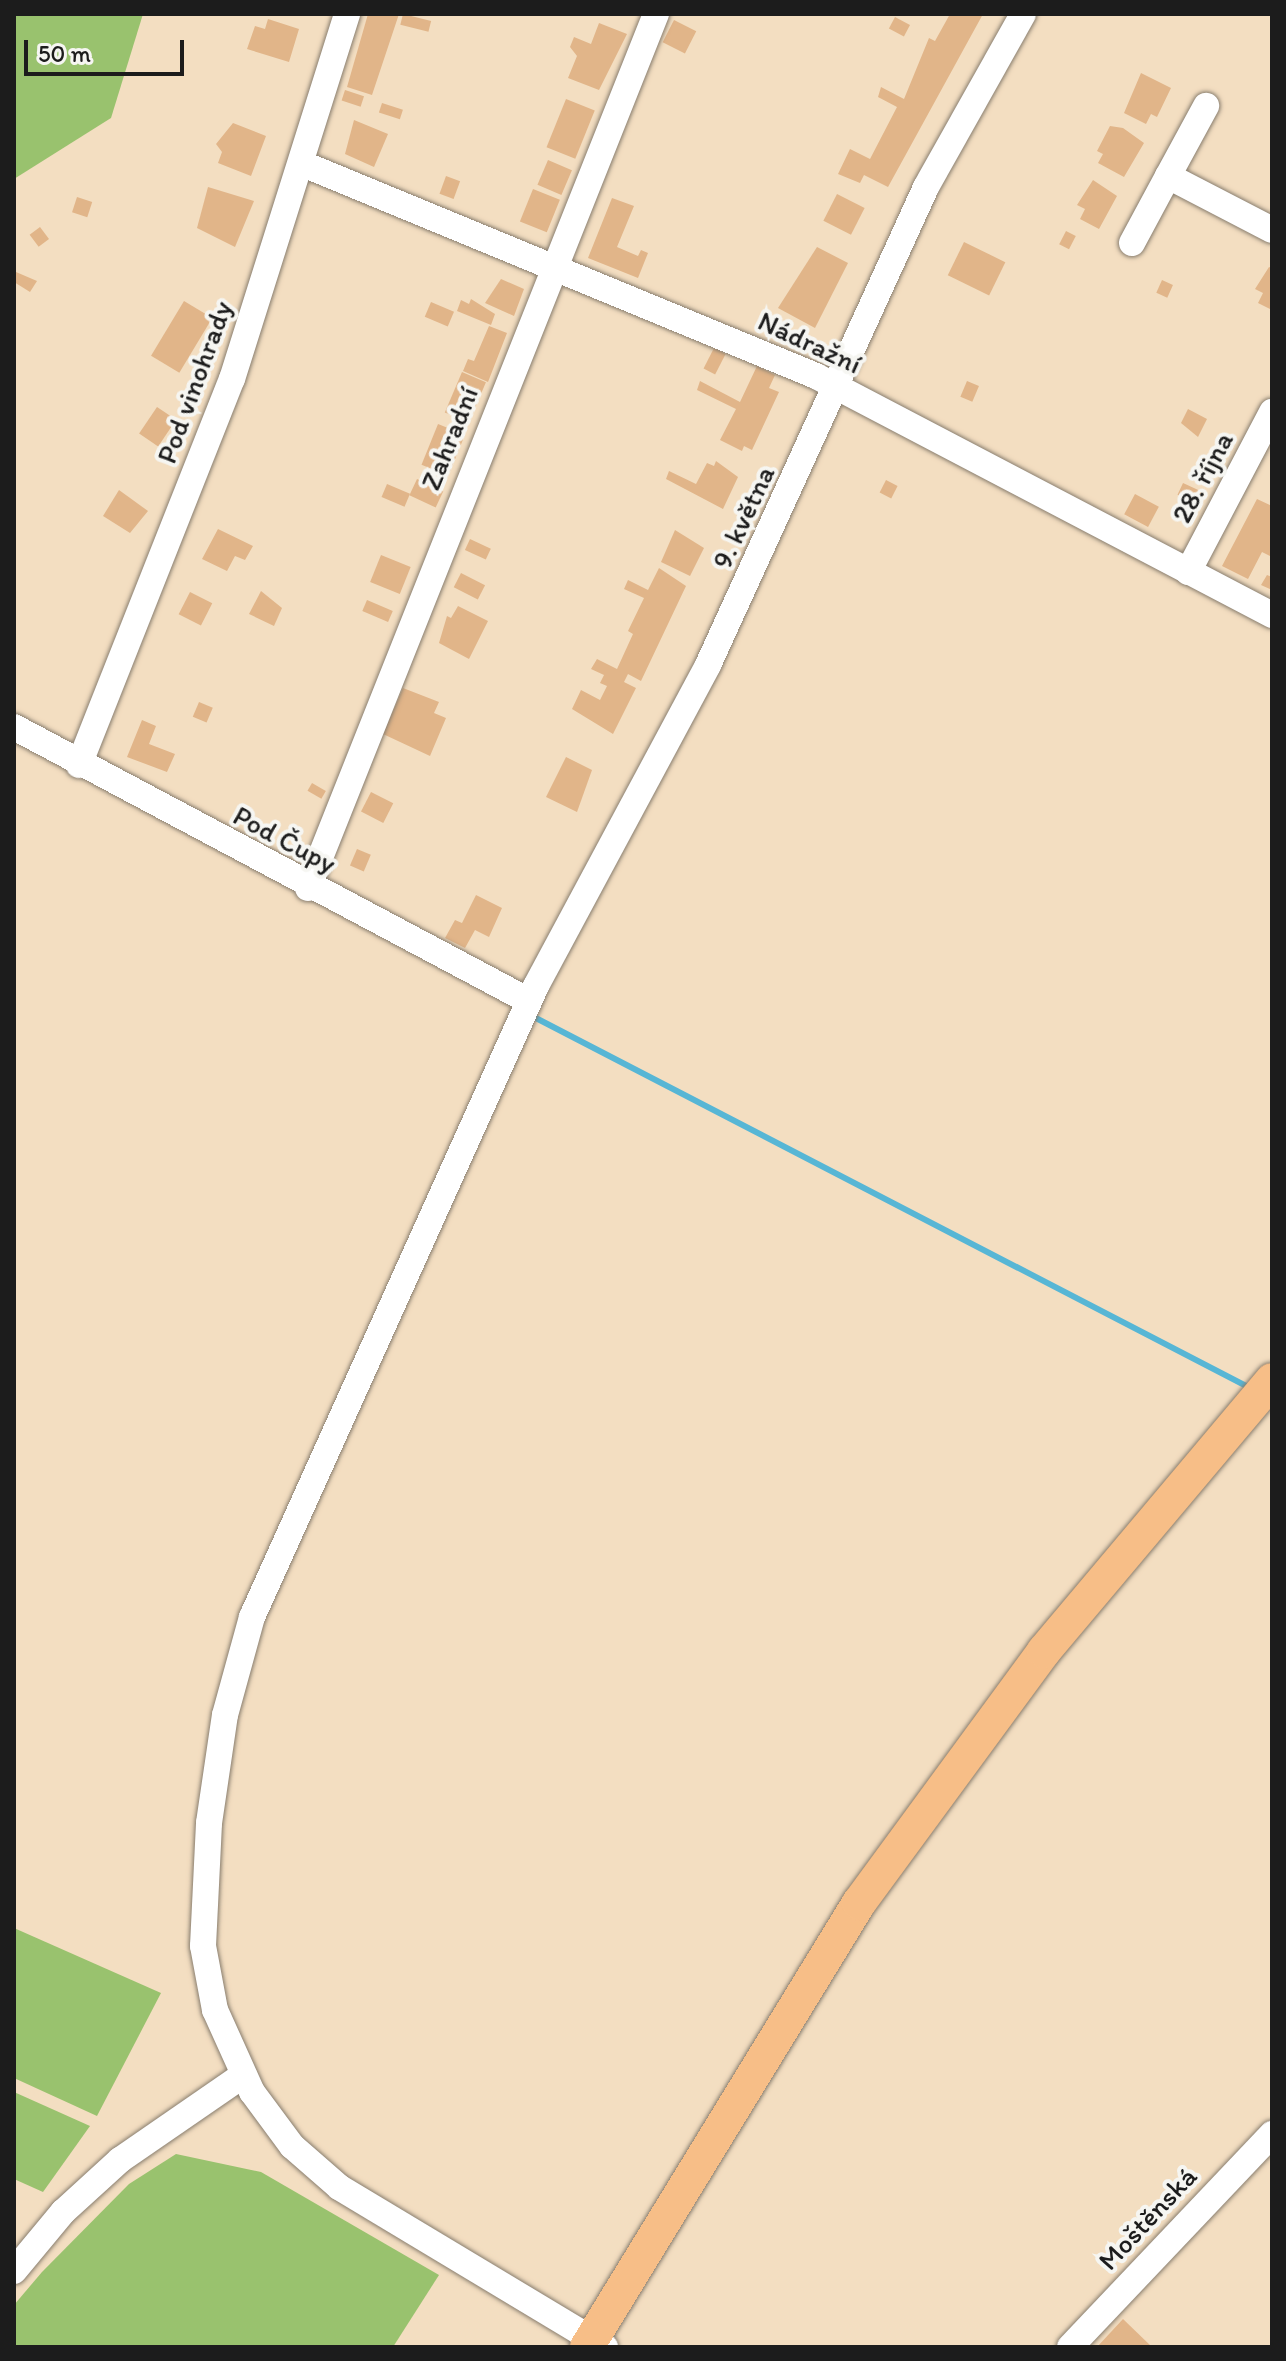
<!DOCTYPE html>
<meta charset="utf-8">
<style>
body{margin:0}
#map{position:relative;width:1286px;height:2361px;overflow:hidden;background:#f3dec1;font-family:Itim,sans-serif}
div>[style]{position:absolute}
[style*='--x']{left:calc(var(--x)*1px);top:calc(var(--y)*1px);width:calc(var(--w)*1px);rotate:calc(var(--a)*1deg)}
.green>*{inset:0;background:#99c26e}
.stream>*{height:6px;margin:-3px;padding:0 3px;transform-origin:3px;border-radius:3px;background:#57b6d5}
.building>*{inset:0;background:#e1b589;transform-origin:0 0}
.roads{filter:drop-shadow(0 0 2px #887d6e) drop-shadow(0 0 2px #887d6e)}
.minor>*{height:26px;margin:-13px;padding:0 13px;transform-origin:13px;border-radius:13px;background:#fff}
.major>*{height:34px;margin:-17px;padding:0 17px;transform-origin:17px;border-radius:17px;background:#f7be87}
span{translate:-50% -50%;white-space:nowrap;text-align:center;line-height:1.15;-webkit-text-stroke:8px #f6f6f2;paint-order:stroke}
.street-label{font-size:28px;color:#1c1c1c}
.frame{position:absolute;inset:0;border:16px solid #1c1c1c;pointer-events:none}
.scale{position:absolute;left:24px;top:40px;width:160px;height:36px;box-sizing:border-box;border:4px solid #1c1c1c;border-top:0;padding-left:10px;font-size:24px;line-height:28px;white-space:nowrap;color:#1c1c1c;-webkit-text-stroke:6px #f6f6f2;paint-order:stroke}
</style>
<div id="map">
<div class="green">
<i style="clip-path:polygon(14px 14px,143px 14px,111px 118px,14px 179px)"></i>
<i style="clip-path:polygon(14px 1928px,161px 1993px,97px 2116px,14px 2078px)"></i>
<i style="clip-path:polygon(14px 2092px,90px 2126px,43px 2192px,14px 2179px)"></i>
<i style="clip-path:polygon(176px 2154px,261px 2172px,439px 2275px,393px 2347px,14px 2347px,14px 2305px,42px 2272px,129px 2184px)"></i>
</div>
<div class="stream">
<i style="--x:534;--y:1017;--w:809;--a:27.39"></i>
</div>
<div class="building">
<i style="clip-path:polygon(368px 14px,399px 14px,372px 95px,347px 87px)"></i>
<i style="left:403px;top:14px;width:29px;height:11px;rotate:14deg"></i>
<i style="clip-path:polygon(950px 14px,983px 14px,888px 187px,864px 175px,860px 183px,838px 174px,850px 149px,870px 159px,897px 107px,878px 97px,881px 87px,904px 99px,929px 38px,935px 41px)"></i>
<i style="left:895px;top:17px;width:17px;height:13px;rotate:28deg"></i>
<i style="clip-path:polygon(268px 19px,299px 29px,289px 62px,247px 49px,255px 26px,265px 29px)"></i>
<i style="left:674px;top:20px;width:25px;height:25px;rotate:27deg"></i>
<i style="clip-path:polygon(599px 23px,627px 34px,599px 90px,568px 78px,577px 56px,570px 47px,574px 37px,591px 44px)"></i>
<i style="clip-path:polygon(1141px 73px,1171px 88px,1157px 117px,1151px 114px,1146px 124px,1124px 113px)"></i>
<i style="left:345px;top:90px;width:20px;height:11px;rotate:18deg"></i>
<i style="left:566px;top:99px;width:31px;height:52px;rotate:22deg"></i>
<i style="left:382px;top:103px;width:22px;height:10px;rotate:18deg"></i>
<i style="clip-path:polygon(354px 120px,388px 134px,374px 167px,345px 154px)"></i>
<i style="clip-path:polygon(233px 123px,266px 136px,251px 176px,218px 163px,222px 152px,216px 144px)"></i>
<i style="clip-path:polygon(1110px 126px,1123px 128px,1144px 143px,1124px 177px,1098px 163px,1103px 154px,1097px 151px)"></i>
<i style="left:548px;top:160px;width:26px;height:27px;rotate:23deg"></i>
<i style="left:446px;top:176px;width:15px;height:19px;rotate:20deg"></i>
<i style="clip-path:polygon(1093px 180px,1117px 196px,1099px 229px,1080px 219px,1085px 209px,1077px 205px)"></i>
<i style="clip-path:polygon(208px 187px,254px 201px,235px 247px,197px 228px)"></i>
<i style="left:533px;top:189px;width:29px;height:35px;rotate:22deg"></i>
<i style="left:837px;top:194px;width:31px;height:30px;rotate:27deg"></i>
<i style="left:77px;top:197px;width:16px;height:16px;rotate:18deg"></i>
<i style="clip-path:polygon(612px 198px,634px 206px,617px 247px,638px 256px,641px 250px,648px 253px,638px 278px,588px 258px)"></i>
<i style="left:40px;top:227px;width:15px;height:13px;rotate:53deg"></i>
<i style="left:1066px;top:231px;width:11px;height:15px;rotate:27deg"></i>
<i style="left:964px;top:242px;width:46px;height:37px;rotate:26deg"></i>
<i style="clip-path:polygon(817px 247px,848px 263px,815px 328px,778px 308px)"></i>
<i style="clip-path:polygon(1269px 267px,1272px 268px,1272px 310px,1258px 303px,1263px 293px,1255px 289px)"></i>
<i style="clip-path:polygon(16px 272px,37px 281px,30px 292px,14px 282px)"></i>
<i style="clip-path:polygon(501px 279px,524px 289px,514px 316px,485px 303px)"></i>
<i style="left:1162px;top:280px;width:12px;height:14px;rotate:24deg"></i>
<i style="clip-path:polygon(471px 299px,495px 314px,491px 325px,457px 311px,461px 300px,469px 304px)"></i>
<i style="left:184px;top:301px;width:33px;height:64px;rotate:31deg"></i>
<i style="left:431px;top:302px;width:25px;height:16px;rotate:23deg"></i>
<i style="clip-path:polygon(489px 326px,507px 333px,488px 382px,463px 371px,468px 359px,474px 361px)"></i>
<i style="left:714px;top:348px;width:13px;height:23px;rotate:27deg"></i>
<i style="clip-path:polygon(757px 366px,775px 375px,769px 388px,779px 392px,752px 450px,744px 446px,742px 451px,720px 440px,736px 409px,697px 390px,700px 381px,740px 402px)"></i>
<i style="left:462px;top:372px;width:26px;height:44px;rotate:23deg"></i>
<i style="left:967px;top:381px;width:13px;height:17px;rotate:23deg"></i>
<i style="left:157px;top:407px;width:23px;height:32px;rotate:34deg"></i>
<i style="clip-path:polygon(1188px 409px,1207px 419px,1198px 437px,1181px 423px)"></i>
<i style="left:438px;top:424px;width:29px;height:44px;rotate:22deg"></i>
<i style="clip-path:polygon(716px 461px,738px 477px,723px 509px,666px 479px,669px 471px,696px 484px,707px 463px,714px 466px)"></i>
<i style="left:417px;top:479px;width:29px;height:18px;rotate:25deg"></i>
<i style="left:886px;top:480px;width:13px;height:14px;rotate:27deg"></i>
<i style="left:1183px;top:483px;width:21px;height:13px;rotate:25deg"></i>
<i style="left:387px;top:484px;width:25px;height:14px;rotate:23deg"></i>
<i style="clip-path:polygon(119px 490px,148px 511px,130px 533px,103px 516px)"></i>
<i style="left:1135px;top:494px;width:27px;height:23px;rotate:28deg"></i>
<i style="clip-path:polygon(1257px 499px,1272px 506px,1272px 557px,1262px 552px,1248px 579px,1222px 566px)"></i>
<i style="clip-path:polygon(218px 529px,253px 546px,245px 560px,235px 556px,227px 571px,202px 559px)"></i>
<i style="clip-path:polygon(675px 530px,704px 548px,690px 576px,661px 562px)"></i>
<i style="left:470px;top:539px;width:23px;height:12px;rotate:25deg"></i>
<i style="left:381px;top:555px;width:32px;height:29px;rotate:22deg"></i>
<i style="clip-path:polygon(659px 568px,686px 586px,641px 681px,628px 674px,624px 682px,636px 688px,613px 734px,572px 709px,581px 690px,600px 700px,607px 686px,600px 683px,604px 675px,591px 669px,597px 659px,617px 669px,633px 634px,628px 631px,644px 598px,624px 589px,628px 580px,648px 590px)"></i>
<i style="left:461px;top:573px;width:27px;height:16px;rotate:27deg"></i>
<i style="clip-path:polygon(1267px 575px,1272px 577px,1272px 590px,1261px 585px)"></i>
<i style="clip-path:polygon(261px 591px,282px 608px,274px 626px,249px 614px)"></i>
<i style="left:190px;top:592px;width:25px;height:25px;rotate:27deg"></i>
<i style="left:367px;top:600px;width:28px;height:12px;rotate:23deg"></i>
<i style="clip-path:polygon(458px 606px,488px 621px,469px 659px,439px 643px,447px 616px,451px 618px)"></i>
<i style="clip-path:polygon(403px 688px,439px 702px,434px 713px,446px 718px,430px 756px,383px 734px)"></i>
<i style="left:199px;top:702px;width:15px;height:16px;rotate:23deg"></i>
<i style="clip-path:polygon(142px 720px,156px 726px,149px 744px,175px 754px,167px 772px,127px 757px)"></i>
<i style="clip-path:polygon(566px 757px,592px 770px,577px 812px,546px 797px)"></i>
<i style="left:312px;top:783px;width:16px;height:9px;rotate:30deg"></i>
<i style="left:371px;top:792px;width:25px;height:22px;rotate:27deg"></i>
<i style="left:357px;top:849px;width:15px;height:18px;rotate:23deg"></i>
<i style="clip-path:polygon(476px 895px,502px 908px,489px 937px,475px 930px,465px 948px,445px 938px,455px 920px,462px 923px)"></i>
<i style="clip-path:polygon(1123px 2319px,1152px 2347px,1097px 2347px)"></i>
</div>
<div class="roads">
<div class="minor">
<i style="--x:303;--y:164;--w:555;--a:22.45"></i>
<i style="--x:816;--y:376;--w:515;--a:27.66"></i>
<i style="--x:1168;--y:176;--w:80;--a:-61.5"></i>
<i style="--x:1132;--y:243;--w:76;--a:-61.8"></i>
<i style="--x:1168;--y:176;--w:117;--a:27.4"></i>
<i style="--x:1188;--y:572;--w:181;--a:-62.3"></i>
<i style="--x:14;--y:727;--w:583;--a:28.01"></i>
<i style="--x:79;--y:765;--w:415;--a:-68.4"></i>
<i style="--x:232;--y:379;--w:383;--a:-72.5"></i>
<i style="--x:308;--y:888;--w:941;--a:-68.29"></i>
<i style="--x:14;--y:2271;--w:77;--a:-50.3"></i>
<i style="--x:63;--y:2212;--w:77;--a:-42.4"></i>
<i style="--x:120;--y:2160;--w:150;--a:-34.6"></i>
<i style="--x:605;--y:2347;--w:310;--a:-149"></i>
<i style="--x:339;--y:2187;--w:62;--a:-138.9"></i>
<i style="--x:292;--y:2146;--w:67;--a:-126.5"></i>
<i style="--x:252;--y:2092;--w:90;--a:-114.3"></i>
<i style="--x:215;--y:2010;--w:65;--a:-100.6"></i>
<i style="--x:203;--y:1946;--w:123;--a:-87.2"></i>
<i style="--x:209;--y:1823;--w:109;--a:-81.6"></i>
<i style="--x:225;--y:1715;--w:102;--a:-74.6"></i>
<i style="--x:252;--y:1617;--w:692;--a:-65.77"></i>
<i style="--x:536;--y:986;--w:364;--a:-61.8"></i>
<i style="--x:708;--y:665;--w:525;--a:-65.48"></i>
<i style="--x:926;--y:187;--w:198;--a:-60.7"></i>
<i style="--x:1070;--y:2347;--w:294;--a:-46.5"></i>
</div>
<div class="major">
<i style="--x:587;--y:2347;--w:521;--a:-58.51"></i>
<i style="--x:859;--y:1903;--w:313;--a:-53.7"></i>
<i style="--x:1044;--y:1651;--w:354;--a:-49.9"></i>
</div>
</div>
<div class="street-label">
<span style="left:810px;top:342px;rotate:25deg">Nádražní</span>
<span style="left:194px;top:382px;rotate:-70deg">Pod vinohrady</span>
<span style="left:449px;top:438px;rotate:-68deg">Zahradní</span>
<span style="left:1202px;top:477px;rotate:-62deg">28. října</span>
<span style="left:743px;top:517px;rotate:-65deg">9. května</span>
<span style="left:285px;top:839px;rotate:28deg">Pod Čupy</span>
<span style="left:1147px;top:2218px;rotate:-47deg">Moštěnská</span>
</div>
<div class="frame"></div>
<div class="scale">50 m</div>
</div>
